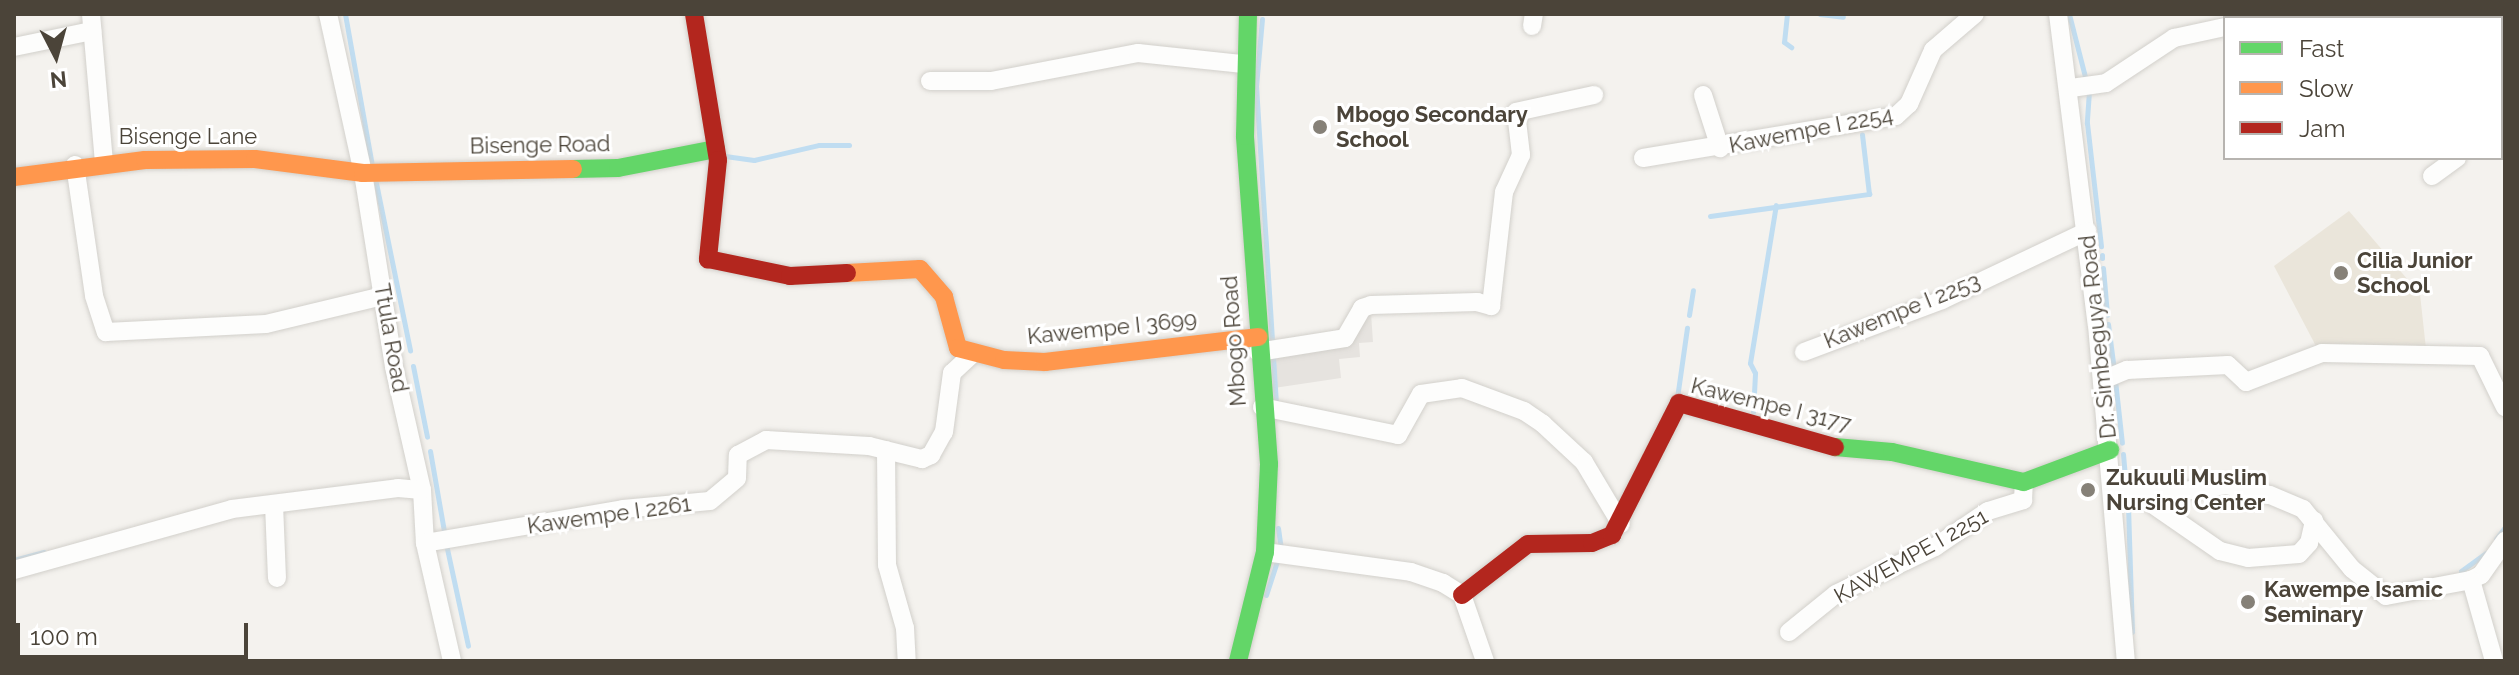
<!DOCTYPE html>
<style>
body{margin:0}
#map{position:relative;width:2519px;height:675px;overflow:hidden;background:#f4f2ee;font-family:Raleway,sans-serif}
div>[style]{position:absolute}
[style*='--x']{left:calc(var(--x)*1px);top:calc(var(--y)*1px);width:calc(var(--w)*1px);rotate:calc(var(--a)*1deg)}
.education>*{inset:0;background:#eae5da}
.parking>*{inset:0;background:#e6e3df}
.stream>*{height:5px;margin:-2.5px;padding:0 2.5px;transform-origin:2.5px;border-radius:2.5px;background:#c0ddf1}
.roads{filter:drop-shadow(0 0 2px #d2d0cb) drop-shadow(0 0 2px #d2d0cb)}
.street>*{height:18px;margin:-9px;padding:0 9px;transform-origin:9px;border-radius:9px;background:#fdfdfc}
.fast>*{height:18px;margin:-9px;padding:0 9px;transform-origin:9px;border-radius:9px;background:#63d668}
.slow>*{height:18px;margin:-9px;padding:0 9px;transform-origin:9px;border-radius:9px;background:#ff974d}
.jam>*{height:18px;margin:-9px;padding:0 9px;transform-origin:9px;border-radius:9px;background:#b3261e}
.dots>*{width:22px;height:22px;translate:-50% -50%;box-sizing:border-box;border:4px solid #fff;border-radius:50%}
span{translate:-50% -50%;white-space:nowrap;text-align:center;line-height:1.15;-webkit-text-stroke:6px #fff;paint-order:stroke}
.poi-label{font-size:22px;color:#4b4439;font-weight:700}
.left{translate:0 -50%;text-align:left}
.street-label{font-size:22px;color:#4b4439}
.frame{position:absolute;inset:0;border:16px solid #4b4439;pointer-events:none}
.legend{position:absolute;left:2223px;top:16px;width:280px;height:144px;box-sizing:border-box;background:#fff;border:2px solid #b7b4b0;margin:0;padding:10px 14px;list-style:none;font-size:24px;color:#4b4439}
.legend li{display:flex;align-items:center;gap:16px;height:40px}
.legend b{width:40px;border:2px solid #b7b4b0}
.north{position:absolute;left:16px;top:16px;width:80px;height:80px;-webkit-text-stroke:6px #fff;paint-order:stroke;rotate:174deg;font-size:22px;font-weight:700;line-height:32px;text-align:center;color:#4b4439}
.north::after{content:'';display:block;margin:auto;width:28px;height:36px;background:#4b4439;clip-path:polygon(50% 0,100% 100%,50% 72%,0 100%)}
.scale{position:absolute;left:16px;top:623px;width:232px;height:36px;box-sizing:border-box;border:4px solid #4b4439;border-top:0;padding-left:10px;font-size:24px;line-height:28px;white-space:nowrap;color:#4b4439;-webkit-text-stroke:6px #fff;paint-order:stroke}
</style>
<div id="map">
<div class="education">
<i style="clip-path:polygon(2349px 211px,2420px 294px,2426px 349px,2318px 350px,2274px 266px)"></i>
</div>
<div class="parking">
<i style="clip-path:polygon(1371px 313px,1373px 342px,1359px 343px,1360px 357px,1339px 359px,1341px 378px,1274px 388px,1270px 345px,1354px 338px,1352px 315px)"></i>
</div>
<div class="stream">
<i style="--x:345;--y:14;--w:153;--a:79.9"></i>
<i style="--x:1787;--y:14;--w:28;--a:96"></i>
<i style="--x:1784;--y:42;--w:9;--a:36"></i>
<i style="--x:1820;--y:14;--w:23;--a:7"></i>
<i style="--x:2069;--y:14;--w:65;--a:75.7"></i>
<i style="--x:1262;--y:19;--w:67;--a:95.1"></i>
<i style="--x:1256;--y:86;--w:317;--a:86.4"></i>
<i style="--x:2089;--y:91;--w:32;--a:94"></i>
<i style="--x:2087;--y:123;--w:124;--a:83.5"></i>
<i style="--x:725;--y:156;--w:29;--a:8"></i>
<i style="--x:754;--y:160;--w:67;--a:-13"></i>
<i style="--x:819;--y:145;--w:30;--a:0"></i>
<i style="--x:375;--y:178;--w:176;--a:78.5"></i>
<i style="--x:1710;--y:216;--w:161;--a:-7.9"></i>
<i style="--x:1869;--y:194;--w:60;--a:-96.7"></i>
<i style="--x:2102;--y:255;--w:3;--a:90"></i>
<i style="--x:2103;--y:268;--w:47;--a:85.1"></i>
<i style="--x:1689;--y:315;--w:25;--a:-81"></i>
<i style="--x:2108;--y:324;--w:46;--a:82.6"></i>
<i style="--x:413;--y:366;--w:72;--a:78.8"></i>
<i style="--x:2115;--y:380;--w:63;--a:83.7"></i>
<i style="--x:1677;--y:398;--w:71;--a:-81.9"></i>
<i style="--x:1753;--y:412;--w:39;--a:-87"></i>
<i style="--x:1755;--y:373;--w:11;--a:-117"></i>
<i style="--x:1750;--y:363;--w:160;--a:-80.7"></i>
<i style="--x:430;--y:451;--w:81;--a:80.1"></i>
<i style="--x:2123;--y:454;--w:35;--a:85"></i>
<i style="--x:2128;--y:506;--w:126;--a:88.2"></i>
<i style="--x:1278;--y:528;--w:22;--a:82"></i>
<i style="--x:2496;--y:539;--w:15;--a:-53"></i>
<i style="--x:446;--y:544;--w:104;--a:77.8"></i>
<i style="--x:14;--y:560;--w:31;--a:-15"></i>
<i style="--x:2461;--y:571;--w:31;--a:-36"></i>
<i style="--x:1266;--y:595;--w:38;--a:-72"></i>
</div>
<div class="roads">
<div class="street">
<i style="--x:91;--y:14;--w:149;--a:85"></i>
<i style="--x:328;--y:14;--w:163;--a:77.6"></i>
<i style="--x:363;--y:173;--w:196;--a:80.9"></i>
<i style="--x:394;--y:367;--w:126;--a:77.2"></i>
<i style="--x:422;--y:490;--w:53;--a:86.8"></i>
<i style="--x:425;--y:543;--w:121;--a:77.1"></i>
<i style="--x:2058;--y:14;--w:313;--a:82.9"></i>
<i style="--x:2097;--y:325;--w:337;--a:85.1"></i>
<i style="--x:2333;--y:18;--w:6;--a:-45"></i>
<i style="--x:1532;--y:26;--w:12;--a:-81"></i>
<i style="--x:14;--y:47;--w:80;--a:-11.6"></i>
<i style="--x:930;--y:81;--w:61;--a:0"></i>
<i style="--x:991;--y:81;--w:150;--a:-10.8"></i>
<i style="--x:1138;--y:53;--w:106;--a:6"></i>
<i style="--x:2071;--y:88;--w:35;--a:-8"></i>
<i style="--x:2106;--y:83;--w:82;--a:-33.5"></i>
<i style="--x:2174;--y:38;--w:52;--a:-12.2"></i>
<i style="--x:1703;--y:95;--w:56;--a:72.2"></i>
<i style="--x:2501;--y:120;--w:6;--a:-45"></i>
<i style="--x:1643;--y:158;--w:256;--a:-9.4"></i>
<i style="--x:1896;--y:116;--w:18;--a:-43"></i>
<i style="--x:1909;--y:104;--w:59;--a:-66"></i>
<i style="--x:1933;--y:50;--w:55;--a:-40.6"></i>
<i style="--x:75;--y:165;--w:132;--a:81.7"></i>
<i style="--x:94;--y:296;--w:38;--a:72"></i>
<i style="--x:106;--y:332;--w:160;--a:-2.9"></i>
<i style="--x:266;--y:324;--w:120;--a:-13.5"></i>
<i style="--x:2432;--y:176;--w:31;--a:-36"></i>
<i style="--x:1258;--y:352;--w:88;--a:-9.1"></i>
<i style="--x:1345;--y:338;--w:34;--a:-60"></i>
<i style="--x:1362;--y:308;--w:9;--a:-18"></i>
<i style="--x:1371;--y:305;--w:106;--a:-1.6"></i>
<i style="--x:1477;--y:302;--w:15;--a:16"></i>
<i style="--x:1491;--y:306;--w:115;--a:-83.5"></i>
<i style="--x:1504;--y:192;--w:41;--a:-65.3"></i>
<i style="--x:1521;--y:155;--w:43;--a:-96.6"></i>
<i style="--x:1516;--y:112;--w:80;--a:-12.3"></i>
<i style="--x:1804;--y:352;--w:147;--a:-20.6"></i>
<i style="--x:1942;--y:300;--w:161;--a:-25.4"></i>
<i style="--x:2103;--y:380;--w:26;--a:-23"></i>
<i style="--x:2127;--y:370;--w:101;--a:-2.8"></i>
<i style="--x:2228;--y:365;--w:25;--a:43"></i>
<i style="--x:2246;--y:382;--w:81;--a:-20.9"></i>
<i style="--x:2322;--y:353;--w:158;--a:1.1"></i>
<i style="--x:2480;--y:356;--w:57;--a:63.9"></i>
<i style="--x:1262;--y:407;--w:139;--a:11.6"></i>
<i style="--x:1398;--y:435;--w:47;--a:-60.7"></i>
<i style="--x:1421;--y:394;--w:41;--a:-8.3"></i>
<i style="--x:1462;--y:388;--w:66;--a:20.4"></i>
<i style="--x:1524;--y:411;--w:23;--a:34"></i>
<i style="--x:1543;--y:424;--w:56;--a:42.8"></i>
<i style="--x:1584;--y:462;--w:72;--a:59.2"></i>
<i style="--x:886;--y:450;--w:115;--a:89.5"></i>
<i style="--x:887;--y:565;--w:66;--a:74.1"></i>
<i style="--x:905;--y:628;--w:33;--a:87"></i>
<i style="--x:2115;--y:495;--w:27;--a:4"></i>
<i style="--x:2142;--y:497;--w:85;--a:-8.1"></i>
<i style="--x:2226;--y:485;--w:45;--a:12.8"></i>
<i style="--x:2270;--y:495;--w:36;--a:23"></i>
<i style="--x:2303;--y:509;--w:77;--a:50.8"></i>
<i style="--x:2352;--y:569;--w:43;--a:38.5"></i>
<i style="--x:2386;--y:596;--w:86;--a:-10.7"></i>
<i style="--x:2471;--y:580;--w:11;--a:-27"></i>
<i style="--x:2481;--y:575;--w:42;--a:-54.8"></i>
<i style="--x:2142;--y:497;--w:95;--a:34.7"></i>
<i style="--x:2220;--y:551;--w:29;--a:14"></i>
<i style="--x:2248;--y:558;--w:51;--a:-4.5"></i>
<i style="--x:2299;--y:554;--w:15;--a:-48"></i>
<i style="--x:2309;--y:543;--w:23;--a:-77"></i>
<i style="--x:274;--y:504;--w:74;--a:87.7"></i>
<i style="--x:425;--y:543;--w:201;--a:-9.7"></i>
<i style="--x:623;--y:509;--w:87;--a:-5.3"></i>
<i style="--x:710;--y:501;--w:35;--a:-40"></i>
<i style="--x:737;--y:478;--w:23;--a:-88"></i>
<i style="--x:738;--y:455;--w:32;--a:-28"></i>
<i style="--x:766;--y:440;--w:103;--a:3.3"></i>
<i style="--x:869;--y:446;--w:55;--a:13.8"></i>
<i style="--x:922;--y:459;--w:10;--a:-24"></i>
<i style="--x:931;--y:455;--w:26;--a:-61"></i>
<i style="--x:944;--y:432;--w:60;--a:-82.3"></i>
<i style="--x:952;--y:373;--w:25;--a:-43"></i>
<i style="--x:1265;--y:552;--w:147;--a:7.8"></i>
<i style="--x:1411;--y:572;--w:34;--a:19"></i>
<i style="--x:1443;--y:583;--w:22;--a:32"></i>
<i style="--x:1462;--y:595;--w:70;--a:70.8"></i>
<i style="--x:14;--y:570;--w:226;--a:-15.6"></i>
<i style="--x:232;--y:509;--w:167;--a:-7.2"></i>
<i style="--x:398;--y:488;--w:24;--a:5"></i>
<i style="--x:2471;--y:580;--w:84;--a:74.1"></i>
<i style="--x:1789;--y:632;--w:60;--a:-39"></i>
<i style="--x:1836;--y:594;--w:110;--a:-25.4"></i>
<i style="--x:1935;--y:547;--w:64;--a:-34.2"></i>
<i style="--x:1988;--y:511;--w:37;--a:-17"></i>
<i style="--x:2023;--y:500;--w:18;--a:-87"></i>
</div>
<div class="fast">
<i style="--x:573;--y:169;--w:45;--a:-1.3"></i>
<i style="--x:618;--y:168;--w:100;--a:-11"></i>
<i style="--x:1835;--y:447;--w:57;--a:5"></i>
<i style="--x:1892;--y:452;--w:135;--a:12.8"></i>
<i style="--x:2024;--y:482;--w:92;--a:-20.4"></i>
<i style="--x:1238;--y:661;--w:112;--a:-76.1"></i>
<i style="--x:1265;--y:552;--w:88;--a:-87.4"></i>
<i style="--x:1269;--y:464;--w:329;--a:-94.2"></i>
<i style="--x:1245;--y:136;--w:122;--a:-88.6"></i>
</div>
<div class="slow">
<i style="--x:14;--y:177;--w:132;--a:-7.4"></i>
<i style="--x:145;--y:160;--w:110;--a:-0.5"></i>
<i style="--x:255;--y:159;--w:109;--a:7.4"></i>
<i style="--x:363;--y:173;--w:210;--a:-1.1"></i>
<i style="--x:847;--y:273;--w:73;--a:-3.1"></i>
<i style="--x:920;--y:269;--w:37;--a:49"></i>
<i style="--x:944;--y:297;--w:53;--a:74.6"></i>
<i style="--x:958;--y:348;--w:48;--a:14.6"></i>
<i style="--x:1004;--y:360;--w:41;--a:2.8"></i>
<i style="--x:1045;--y:362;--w:215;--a:-6.7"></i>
</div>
<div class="jam">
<i style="--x:694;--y:14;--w:148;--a:80.7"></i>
<i style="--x:718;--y:160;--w:100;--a:95.8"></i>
<i style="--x:708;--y:259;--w:84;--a:11.7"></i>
<i style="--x:790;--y:276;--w:57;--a:-3"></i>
<i style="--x:1462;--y:595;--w:83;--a:-37.7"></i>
<i style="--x:1528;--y:544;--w:64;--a:-0.9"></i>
<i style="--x:1592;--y:543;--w:22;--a:-22"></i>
<i style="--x:1612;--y:535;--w:148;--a:-63.1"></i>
<i style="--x:1679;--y:403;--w:162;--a:15.8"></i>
</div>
</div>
<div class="dots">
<i style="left:1320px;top:127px;background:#868178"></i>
<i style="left:2341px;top:273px;background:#868178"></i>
<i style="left:2088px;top:490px;background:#868178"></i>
<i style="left:2248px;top:602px;background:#868178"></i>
</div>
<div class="poi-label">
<span class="left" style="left:1336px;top:127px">Mbogo Secondary<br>School</span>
<span class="left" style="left:2357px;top:273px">Cilia Junior<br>School</span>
<span class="left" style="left:2106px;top:490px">Zukuuli Muslim<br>Nursing Center</span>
<span class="left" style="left:2264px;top:602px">Kawempe Isamic<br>Seminary</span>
</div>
<div class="street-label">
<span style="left:1811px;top:130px;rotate:-11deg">Kawempe I 2254</span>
<span style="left:188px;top:137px">Bisenge Lane</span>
<span style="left:540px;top:145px;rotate:-1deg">Bisenge Road</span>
<span style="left:1902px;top:311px;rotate:-22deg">Kawempe I 2253</span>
<span style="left:1112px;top:328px;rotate:-6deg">Kawempe I 3699</span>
<span style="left:2098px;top:337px;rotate:-96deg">Dr. Simbeguya Road</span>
<span style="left:391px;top:338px;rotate:80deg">Ttula Road</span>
<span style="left:1234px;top:341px;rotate:-94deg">Mbogo Road</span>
<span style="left:1771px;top:405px;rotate:14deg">Kawempe I 3177</span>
<span style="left:609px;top:515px;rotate:-8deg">Kawempe I 2261</span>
<span style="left:1911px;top:556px;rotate:-29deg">KAWEMPE I 2251</span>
</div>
<div class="frame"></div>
<ul class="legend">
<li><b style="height:10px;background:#63d668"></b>Fast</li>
<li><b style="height:10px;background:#ff974d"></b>Slow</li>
<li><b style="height:10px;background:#b3261e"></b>Jam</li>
</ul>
<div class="north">N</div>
<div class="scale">100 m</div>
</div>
